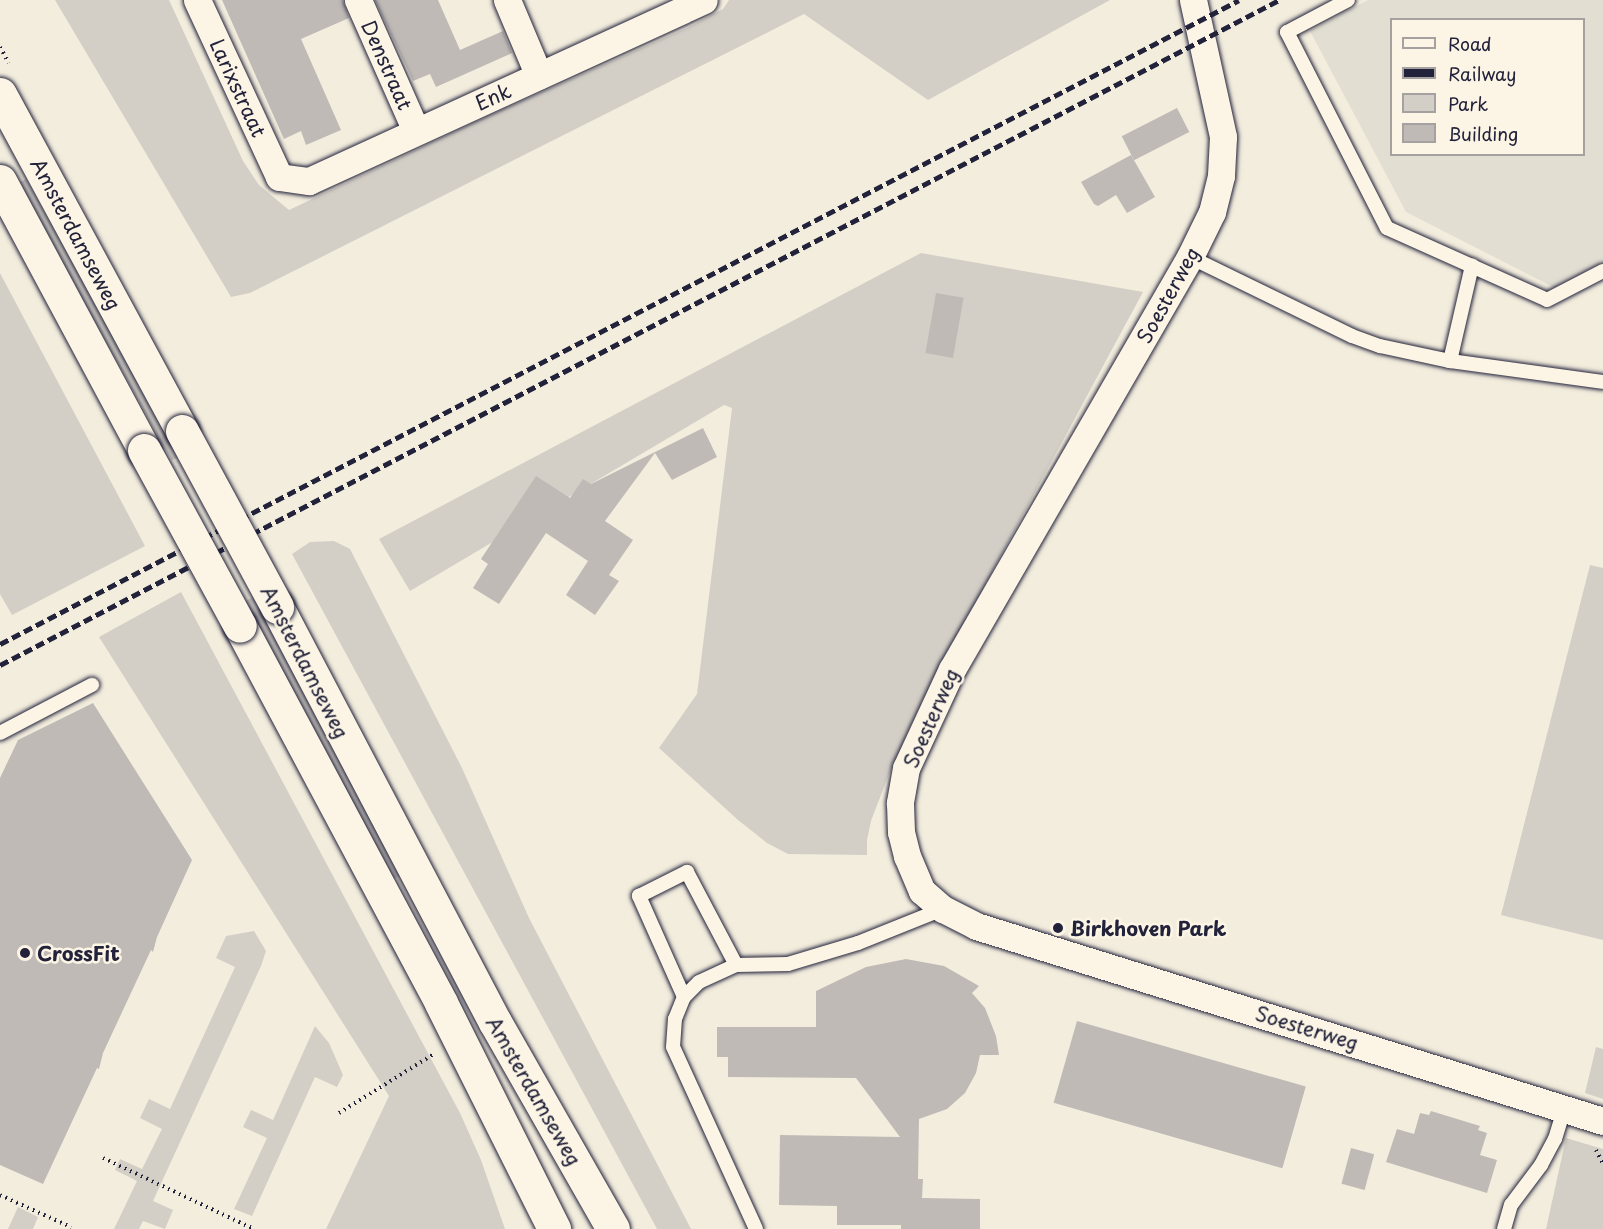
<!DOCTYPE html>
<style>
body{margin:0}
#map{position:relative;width:1603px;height:1229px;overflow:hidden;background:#f3edde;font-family:"Playpen Sans",sans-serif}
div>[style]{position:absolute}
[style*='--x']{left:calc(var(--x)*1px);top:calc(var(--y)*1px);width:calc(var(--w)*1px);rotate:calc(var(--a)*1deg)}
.built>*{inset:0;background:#e3ded2}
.green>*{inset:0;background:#d4cfc6;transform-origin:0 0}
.building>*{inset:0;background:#bfbab6;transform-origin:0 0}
.path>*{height:4px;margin-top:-2px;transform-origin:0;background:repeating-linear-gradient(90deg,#22223b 0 1.5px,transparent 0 6px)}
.roads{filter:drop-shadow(0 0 2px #22223b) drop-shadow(0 0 2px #22223b)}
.service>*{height:14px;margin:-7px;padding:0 7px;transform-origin:7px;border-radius:7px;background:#fcf5e5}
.minor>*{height:27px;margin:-13.5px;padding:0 13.5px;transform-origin:13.5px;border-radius:13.5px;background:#fcf5e5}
.primary>*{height:33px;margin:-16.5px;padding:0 16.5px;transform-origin:16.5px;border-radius:16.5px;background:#fcf5e5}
.rail>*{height:4.5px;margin-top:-2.25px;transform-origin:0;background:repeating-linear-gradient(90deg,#22223b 0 9px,transparent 0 13.5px)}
.bridges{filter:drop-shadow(0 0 2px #22223b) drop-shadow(0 0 2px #22223b)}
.primary-bridge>*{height:33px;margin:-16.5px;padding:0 16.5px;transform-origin:16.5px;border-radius:16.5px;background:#fcf5e5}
.dots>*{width:16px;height:16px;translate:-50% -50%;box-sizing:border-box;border:3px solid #fcf5e5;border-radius:50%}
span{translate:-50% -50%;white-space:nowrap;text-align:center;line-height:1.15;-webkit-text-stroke:5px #fcf5e5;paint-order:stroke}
.street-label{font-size:20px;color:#22223b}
.poi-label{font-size:20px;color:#22223b;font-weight:700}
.left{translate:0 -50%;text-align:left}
.legend{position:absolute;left:1390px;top:18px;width:195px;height:138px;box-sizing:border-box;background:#fcf5e5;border:2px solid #a5a1a1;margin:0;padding:8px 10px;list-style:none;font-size:18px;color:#22223b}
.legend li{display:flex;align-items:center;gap:12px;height:30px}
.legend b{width:30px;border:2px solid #a5a1a1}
</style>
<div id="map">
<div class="built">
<i style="clip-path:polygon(evenodd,1368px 0,1603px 0,1603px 266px,1557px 289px,1406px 212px,1310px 31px,1368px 0,1392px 20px,1584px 20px,1584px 154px,1392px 154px,1392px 20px)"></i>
</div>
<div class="green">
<i style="clip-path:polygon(55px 0,169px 0,243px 161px,259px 185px,289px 210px,488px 116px,687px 28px,723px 9px,729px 0,1110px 0,928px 100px,804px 14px,250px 293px,231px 297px)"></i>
<i style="left:26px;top:179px;width:317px;height:9px;rotate:61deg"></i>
<i style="clip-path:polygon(921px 253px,1143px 292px,924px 698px,889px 774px,871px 821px,867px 840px,867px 855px,788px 854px,767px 843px,738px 820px,659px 748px,697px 694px,732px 408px,724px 405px,410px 591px,379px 539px)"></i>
<i style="clip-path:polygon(0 273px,145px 546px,12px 615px,0 594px)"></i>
<i style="clip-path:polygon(334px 541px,350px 549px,462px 768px,529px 918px,691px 1229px,657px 1229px,292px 554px,310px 542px)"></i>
<i style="clip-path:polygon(1590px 565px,1603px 568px,1603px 940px,1501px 915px)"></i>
<i style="clip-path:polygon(181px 592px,460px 1113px,481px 1160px,505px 1229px,326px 1229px,389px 1096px,99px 637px)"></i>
<i style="left:253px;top:597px;width:315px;height:10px;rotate:62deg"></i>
<i style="clip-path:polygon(254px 931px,266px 951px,261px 966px,153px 1201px,173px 1210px,165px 1229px,143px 1221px,139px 1229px,114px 1229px,137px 1181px,115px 1170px,120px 1159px,142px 1169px,162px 1129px,140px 1118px,149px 1099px,170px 1109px,235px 967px,216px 958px,226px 936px)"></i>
<i style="clip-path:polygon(315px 1026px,329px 1043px,343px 1075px,337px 1087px,315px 1077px,252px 1216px,234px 1209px,267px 1138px,243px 1127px,251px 1110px,273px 1120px)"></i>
<i style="clip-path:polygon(1596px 1047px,1603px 1049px,1603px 1099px,1585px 1093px)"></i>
<i style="clip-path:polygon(1566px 1138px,1603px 1149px,1603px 1229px,1546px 1229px)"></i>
<i style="clip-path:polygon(18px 1207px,38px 1217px,33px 1229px,8px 1229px)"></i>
</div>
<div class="building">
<i style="clip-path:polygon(222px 0,343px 0,349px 18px,301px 39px,341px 130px,306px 145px,301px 131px,284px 139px)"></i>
<i style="clip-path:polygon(375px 0,438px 0,460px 50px,503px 31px,512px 53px,436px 87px,430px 74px,413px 81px)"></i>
<i style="left:1177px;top:108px;width:27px;height:62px;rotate:63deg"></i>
<i style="clip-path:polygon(1131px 155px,1155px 197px,1127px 213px,1116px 195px,1098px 206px,1094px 204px,1081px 182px)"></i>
<i style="left:936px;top:293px;width:28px;height:61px;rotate:10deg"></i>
<i style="clip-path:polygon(703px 428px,717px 457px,672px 480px,655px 453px,605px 521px,633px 540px,609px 575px,619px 581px,595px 615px,566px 595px,588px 561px,546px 533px,499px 604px,473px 588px,488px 564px,481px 559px,536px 476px,570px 498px,583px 479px,591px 484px)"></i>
<i style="clip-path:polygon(93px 703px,192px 860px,157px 937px,153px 952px,151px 950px,103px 1053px,99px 1069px,97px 1068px,43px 1184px,0 1165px,0 778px,18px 740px)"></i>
<i style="clip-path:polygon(906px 959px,944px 966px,979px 986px,972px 993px,985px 1008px,996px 1036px,999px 1055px,980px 1055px,976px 1073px,965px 1093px,947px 1109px,919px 1119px,918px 1179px,923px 1179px,922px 1198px,980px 1199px,980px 1229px,901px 1229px,901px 1225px,837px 1225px,837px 1206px,779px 1205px,780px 1135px,900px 1137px,856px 1078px,728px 1077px,728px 1057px,717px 1057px,717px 1027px,816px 1027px,816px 991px,866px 967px)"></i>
<i style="left:1077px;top:1021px;width:238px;height:85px;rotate:16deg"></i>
<i style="clip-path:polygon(1431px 1111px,1480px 1126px,1478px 1130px,1487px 1133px,1480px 1155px,1497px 1160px,1487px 1193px,1386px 1162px,1397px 1129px,1414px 1134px,1420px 1113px,1429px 1115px)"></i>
<i style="left:1351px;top:1148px;width:24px;height:37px;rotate:15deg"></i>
</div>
<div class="path">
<i style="--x:0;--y:47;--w:18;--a:61"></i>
<i style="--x:339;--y:1113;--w:110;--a:-31.9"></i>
<i style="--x:1596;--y:1150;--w:16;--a:63"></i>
<i style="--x:103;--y:1158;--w:167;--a:25.2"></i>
<i style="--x:0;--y:1195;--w:78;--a:24.3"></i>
</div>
<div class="roads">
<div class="service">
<i style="--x:1348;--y:0;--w:69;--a:152.3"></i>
<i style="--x:1287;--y:32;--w:220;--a:63"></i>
<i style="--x:1387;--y:228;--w:175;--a:24.2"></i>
<i style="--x:1547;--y:300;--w:63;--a:-27.4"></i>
<i style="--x:1190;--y:257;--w:180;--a:26"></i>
<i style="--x:1352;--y:336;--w:30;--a:20"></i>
<i style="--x:1380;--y:346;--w:72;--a:12.1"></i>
<i style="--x:1450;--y:361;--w:154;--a:7.8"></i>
<i style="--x:1450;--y:361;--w:98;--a:-77"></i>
<i style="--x:0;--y:733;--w:104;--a:-27.6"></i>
<i style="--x:684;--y:997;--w:111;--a:-114"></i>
<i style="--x:639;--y:896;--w:54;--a:-26.6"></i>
<i style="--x:687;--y:872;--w:105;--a:62.2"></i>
<i style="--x:756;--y:1229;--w:200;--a:-114.5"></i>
<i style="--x:673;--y:1047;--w:28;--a:-86"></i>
<i style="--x:675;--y:1019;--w:24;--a:-68"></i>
<i style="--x:684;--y:997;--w:21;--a:-45"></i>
<i style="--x:699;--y:982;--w:41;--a:-24.7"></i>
<i style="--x:736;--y:965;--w:52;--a:-1.1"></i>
<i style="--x:788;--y:964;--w:73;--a:-16.7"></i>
<i style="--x:858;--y:943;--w:92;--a:-21.8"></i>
<i style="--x:1504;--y:1229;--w:25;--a:-74"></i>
<i style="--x:1511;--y:1205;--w:50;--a:-53.1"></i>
<i style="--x:1541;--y:1165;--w:30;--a:-62"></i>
<i style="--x:1555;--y:1139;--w:31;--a:-73"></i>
</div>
<div class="minor">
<i style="--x:197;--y:0;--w:195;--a:65.1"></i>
<i style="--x:279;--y:177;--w:30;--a:8"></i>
<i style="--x:309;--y:181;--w:434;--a:-24.6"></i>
<i style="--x:358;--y:0;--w:143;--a:66.1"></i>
<i style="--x:507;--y:0;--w:82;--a:67.2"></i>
<i style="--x:1193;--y:0;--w:140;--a:77.6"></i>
<i style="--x:1223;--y:137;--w:39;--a:93"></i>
<i style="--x:1221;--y:176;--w:37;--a:104"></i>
<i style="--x:1212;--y:212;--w:50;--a:116.1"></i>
<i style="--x:1190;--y:257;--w:476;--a:120"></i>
<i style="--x:952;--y:669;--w:109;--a:114.9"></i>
<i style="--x:906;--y:768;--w:36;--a:100"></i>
<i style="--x:900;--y:803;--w:29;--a:88"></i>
<i style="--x:901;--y:832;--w:25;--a:76"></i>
<i style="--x:907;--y:856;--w:38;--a:67"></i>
<i style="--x:922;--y:891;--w:28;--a:41"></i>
<i style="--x:943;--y:909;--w:37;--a:27"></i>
<i style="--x:976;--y:926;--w:657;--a:17.28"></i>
</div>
<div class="primary">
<i style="--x:0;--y:94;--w:383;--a:61.6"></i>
<i style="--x:0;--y:181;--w:305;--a:61.8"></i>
<i style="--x:277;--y:607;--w:469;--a:62.3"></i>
<i style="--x:495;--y:1022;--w:238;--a:60.3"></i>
<i style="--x:240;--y:626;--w:427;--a:61.9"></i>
<i style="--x:441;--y:1003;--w:253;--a:63.4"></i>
</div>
</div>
<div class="rail">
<i style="--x:0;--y:644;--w:1396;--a:-27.46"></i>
<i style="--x:0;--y:665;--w:1442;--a:-27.47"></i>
</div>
<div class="bridges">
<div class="primary-bridge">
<i style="--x:182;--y:431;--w:200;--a:61.6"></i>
<i style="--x:144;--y:450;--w:200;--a:61.4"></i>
</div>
</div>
<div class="dots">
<i style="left:1058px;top:928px;background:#22223b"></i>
<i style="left:25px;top:953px;background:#22223b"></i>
</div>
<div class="street-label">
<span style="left:387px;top:65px;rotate:66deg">Denstraat</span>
<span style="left:238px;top:88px;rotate:65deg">Larixstraat</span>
<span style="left:493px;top:97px;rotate:-24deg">Enk</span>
<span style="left:76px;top:234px;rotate:62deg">Amsterdamseweg</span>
<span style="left:1168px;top:295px;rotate:-61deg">Soesterweg</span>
<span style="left:305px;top:662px;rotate:63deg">Amsterdamseweg</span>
<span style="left:931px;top:718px;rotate:-66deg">Soesterweg</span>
<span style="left:1307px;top:1028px;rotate:17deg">Soesterweg</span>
<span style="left:534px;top:1091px;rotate:60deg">Amsterdamseweg</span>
</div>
<div class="poi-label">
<span class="left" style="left:1070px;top:928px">Birkhoven Park</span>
<span class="left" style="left:37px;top:953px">CrossFit</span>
</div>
<ul class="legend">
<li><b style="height:8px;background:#fcf5e5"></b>Road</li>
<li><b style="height:8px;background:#22223b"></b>Railway</li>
<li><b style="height:16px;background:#d4cfc6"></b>Park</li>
<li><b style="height:16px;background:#bfbab6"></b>Building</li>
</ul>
</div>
